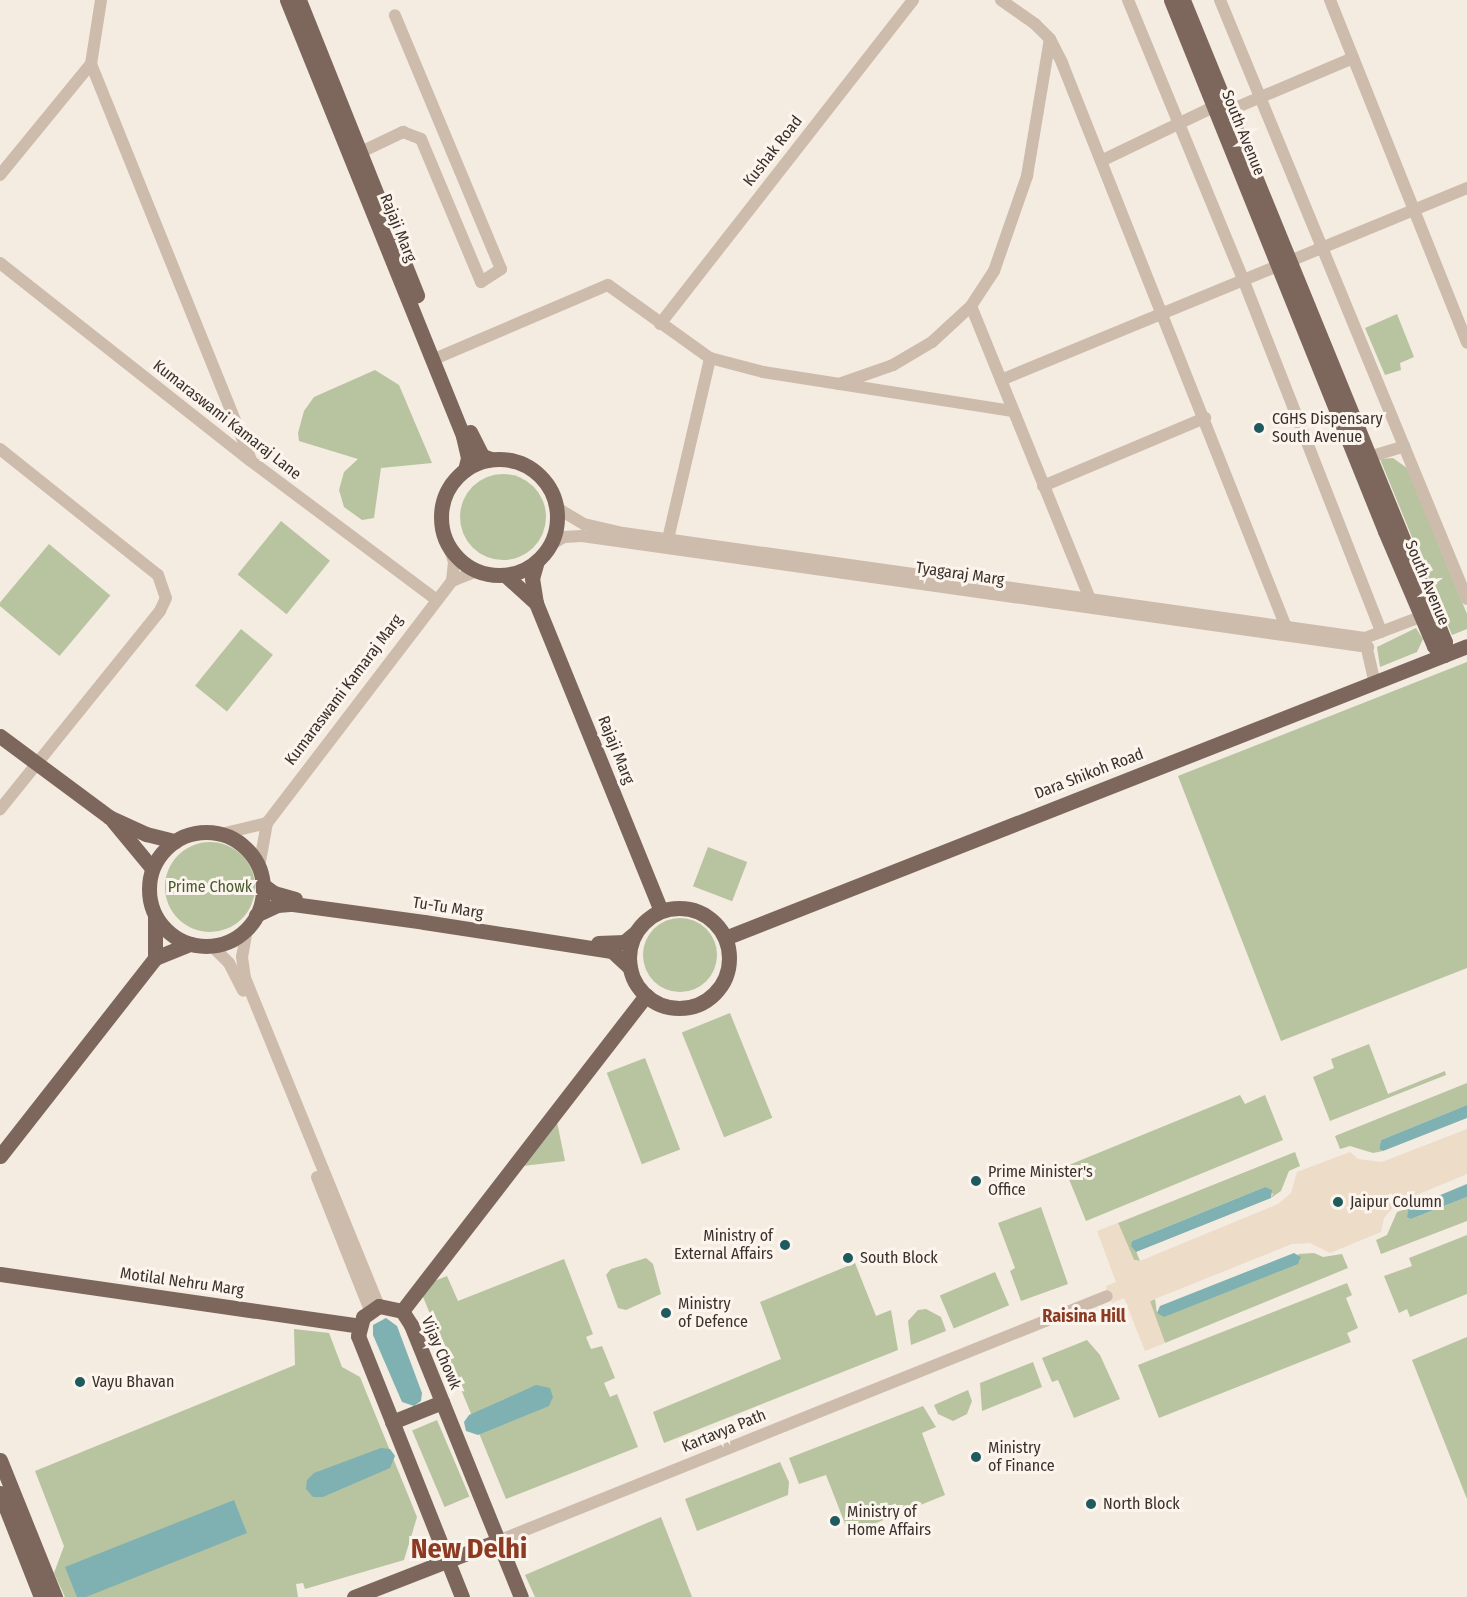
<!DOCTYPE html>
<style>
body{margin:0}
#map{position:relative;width:1467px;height:1597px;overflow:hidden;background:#f4ebe1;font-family:"Fira Sans Condensed",sans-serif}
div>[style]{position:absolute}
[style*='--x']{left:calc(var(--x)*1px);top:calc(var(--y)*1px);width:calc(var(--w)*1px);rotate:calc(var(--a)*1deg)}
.green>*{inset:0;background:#b8c4a0;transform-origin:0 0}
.round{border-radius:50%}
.plaza>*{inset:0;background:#ecdcc8}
.water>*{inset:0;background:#7fb0b2}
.minor>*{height:12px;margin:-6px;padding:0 6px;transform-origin:6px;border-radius:6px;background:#cdbbac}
.major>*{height:15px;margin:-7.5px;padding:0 7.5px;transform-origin:7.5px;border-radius:7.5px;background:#7d675c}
.major>.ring{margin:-7.5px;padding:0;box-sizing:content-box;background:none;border:15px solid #7d675c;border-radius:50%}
.dots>*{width:16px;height:16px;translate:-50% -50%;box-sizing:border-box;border:3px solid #fbf5ee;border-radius:50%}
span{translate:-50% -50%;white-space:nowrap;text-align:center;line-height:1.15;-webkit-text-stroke:6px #fbf5ee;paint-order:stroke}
.street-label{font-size:16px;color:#3b302b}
.poi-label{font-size:16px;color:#3b302b}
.left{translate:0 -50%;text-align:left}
.right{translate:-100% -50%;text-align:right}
.park-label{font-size:16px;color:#4a5a2e}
.neighbourhood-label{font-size:18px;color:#8c3b22;font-weight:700}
.town-label{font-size:28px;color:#8c3b22;font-weight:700}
</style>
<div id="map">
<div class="green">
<i style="clip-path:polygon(1397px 314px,1414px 357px,1400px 363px,1401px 370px,1385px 375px,1365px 328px)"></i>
<i style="clip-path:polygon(375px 370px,399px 385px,432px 463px,381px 468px,374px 518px,362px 520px,344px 507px,339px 490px,344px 472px,358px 459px,299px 441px,298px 433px,304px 411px,314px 397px)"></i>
<i style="clip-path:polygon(1393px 458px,1407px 468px,1467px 614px,1467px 629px,1452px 635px,1380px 459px)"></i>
<i class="round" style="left:460px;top:474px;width:86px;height:86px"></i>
<i style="left:281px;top:521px;width:63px;height:69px;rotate:39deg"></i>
<i style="left:49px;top:544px;width:80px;height:79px;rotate:40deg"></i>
<i style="clip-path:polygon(1416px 628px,1423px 639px,1417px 652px,1380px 667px,1377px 647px)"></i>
<i style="left:241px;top:629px;width:41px;height:73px;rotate:39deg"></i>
<i style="clip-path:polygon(1467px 662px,1467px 968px,1281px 1041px,1178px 776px)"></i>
<i class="round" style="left:165px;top:842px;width:90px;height:90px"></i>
<i style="left:708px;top:847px;width:42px;height:42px;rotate:21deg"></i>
<i class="round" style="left:643px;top:918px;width:74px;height:74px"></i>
<i style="left:730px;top:1013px;width:113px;height:52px;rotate:68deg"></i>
<i style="clip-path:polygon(1369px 1044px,1388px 1094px,1445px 1071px,1446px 1075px,1330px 1121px,1313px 1077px,1334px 1068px,1331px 1059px)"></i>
<i style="left:645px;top:1058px;width:98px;height:41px;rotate:69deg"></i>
<i style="clip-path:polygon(1467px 1083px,1467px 1105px,1381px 1140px,1379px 1149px,1383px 1151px,1373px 1153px,1350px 1146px,1340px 1149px,1335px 1136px)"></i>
<i style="clip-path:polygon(1240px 1095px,1245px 1104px,1265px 1095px,1283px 1140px,1086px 1221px,1064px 1167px)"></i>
<i style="clip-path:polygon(557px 1122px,565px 1161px,523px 1166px)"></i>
<i style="clip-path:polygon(1295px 1152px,1300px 1166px,1289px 1171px,1281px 1191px,1271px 1198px,1273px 1194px,1265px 1187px,1132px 1241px,1140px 1261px,1134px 1260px,1118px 1223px)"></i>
<i style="clip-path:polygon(1467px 1197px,1467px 1221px,1381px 1254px,1376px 1240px,1387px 1235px,1397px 1212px,1409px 1208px,1411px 1219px)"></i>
<i style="clip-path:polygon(1041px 1207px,1068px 1284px,1021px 1301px,1010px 1271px,1015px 1268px,998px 1223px)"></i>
<i style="clip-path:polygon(1467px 1235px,1467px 1294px,1410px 1317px,1407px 1309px,1399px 1313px,1384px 1276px,1412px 1266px,1409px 1258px)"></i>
<i style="clip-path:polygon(1314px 1253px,1323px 1257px,1342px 1254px,1348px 1268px,1165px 1343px,1149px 1302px,1155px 1299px,1157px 1313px,1300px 1261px,1298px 1254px)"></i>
<i style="clip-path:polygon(646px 1258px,653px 1264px,661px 1294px,626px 1310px,618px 1308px,606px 1275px,611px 1269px)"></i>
<i style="clip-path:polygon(564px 1259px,593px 1334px,586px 1337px,591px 1349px,602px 1346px,615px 1378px,604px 1383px,610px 1397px,617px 1394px,638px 1447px,506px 1499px,419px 1287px,447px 1276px,458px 1301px)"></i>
<i style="clip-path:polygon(855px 1263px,876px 1316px,891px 1310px,898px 1350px,664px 1443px,653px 1412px,781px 1359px,760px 1302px)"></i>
<i style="left:995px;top:1272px;width:36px;height:60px;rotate:67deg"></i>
<i style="clip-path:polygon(1347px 1283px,1352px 1295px,1346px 1298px,1358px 1328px,1347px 1333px,1351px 1342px,1159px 1418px,1138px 1365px)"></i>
<i style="clip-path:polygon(926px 1309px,941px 1317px,946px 1331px,911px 1345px,908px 1321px,918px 1310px)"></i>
<i style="clip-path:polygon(294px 1329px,329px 1333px,342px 1367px,360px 1377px,417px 1517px,404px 1560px,305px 1589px,303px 1583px,296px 1584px,298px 1597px,65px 1597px,54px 1573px,64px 1546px,35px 1471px,295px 1365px)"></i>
<i style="clip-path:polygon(1467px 1337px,1467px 1499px,1412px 1360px)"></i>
<i style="clip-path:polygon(1087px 1340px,1100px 1355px,1120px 1399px,1074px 1418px,1058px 1380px,1052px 1382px,1042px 1358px)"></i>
<i style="clip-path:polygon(1033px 1362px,1042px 1387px,982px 1411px,980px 1383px)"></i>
<i style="clip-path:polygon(968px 1390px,972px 1401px,967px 1414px,953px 1421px,938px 1414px,934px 1405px)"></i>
<i style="clip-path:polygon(923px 1406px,936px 1427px,922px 1433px,945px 1495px,849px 1534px,826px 1475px,799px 1484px,789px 1458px)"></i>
<i style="left:437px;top:1420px;width:83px;height:27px;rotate:67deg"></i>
<i style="clip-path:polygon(780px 1462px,789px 1482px,788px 1495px,697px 1531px,685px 1499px)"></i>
<i style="clip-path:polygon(661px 1517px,692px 1597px,535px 1597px,525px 1575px)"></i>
</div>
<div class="plaza">
<i style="clip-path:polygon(1467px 1129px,1467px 1174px,1397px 1203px,1384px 1218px,1381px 1232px,1330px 1253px,1310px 1243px,1292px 1244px,1150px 1301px,1165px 1343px,1145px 1351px,1124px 1298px,1112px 1303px,1107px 1296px,1106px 1286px,1116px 1282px,1097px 1231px,1118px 1223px,1134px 1260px,1140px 1261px,1278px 1204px,1291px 1193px,1297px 1172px,1350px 1152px,1358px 1159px,1382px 1162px)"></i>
</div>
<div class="water">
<i style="clip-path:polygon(1467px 1105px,1467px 1118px,1383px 1151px,1379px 1149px,1381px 1140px)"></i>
<i style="clip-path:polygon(1467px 1184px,1467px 1197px,1411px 1219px,1407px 1217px,1409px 1208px)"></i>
<i style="clip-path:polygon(1265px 1187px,1272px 1190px,1271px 1198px,1136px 1252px,1131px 1246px,1132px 1241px)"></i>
<i style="clip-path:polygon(1294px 1253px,1301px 1257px,1298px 1264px,1164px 1317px,1157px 1313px,1160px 1306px)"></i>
<i style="clip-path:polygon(386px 1318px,397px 1326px,422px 1393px,421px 1401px,414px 1406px,402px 1402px,373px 1335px,373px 1325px)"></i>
<i style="clip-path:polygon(536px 1385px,550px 1388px,553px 1397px,549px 1406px,478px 1435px,466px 1431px,464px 1422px,469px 1415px)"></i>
<i style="clip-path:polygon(381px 1448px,390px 1449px,395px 1456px,390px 1468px,323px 1497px,313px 1497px,306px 1489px,307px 1480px,314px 1473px)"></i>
<i style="clip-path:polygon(234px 1500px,247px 1533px,86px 1597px,77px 1597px,65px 1567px)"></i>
</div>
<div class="minor">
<i style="--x:1001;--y:0;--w:42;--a:35.2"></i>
<i style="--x:1035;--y:24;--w:21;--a:45"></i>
<i style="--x:1050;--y:39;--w:27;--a:63"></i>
<i style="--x:1062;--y:63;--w:607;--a:68.34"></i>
<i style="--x:1128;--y:0;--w:302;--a:67.6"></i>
<i style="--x:1243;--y:279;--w:379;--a:68.6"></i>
<i style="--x:1220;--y:0;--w:648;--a:67.59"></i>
<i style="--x:1330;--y:0;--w:369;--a:68.2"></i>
<i style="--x:91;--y:64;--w:427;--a:68"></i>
<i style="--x:1228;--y:111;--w:136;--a:-23"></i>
<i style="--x:361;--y:152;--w:47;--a:-25.5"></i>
<i style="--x:403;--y:132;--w:19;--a:21"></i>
<i style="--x:421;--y:139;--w:155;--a:67.2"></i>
<i style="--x:481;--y:282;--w:24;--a:-33"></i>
<i style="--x:501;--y:269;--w:275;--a:-112.7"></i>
<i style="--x:1101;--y:161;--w:124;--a:-25.7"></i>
<i style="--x:0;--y:175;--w:144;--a:-50.7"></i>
<i style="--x:91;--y:64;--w:65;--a:-81.1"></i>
<i style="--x:0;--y:263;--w:320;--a:38.3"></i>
<i style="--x:251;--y:461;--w:232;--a:36.8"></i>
<i style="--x:971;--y:306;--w:316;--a:67.9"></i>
<i style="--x:660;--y:324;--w:411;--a:-52"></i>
<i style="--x:432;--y:360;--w:191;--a:-23.1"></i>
<i style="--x:608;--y:285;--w:125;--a:35.6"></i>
<i style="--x:710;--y:358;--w:55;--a:14.8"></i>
<i style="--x:763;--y:372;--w:253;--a:8.9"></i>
<i style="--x:1001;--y:380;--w:504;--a:-22.39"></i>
<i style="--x:839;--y:384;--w:57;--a:-19.4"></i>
<i style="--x:893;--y:365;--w:45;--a:-30.5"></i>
<i style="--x:932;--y:342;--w:53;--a:-42.7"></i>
<i style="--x:971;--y:306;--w:42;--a:-56.7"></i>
<i style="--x:994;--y:271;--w:101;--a:-70.8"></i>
<i style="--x:1027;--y:176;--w:139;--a:-80.5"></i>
<i style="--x:0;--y:449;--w:202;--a:38.6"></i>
<i style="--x:158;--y:575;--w:24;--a:71"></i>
<i style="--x:166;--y:598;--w:14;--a:115"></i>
<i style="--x:160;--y:611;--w:255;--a:128.9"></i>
<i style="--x:1369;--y:457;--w:37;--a:-17"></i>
<i style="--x:1043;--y:486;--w:176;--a:-22.8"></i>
<i style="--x:557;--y:508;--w:31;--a:31"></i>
<i style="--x:584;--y:524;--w:40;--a:13"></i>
<i style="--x:623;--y:533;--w:749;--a:8.05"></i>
<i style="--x:1365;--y:638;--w:67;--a:-20.9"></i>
<i style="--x:668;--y:539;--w:186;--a:-76.9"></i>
<i style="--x:550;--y:545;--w:16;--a:-30"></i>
<i style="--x:564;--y:537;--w:18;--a:-3"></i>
<i style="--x:582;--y:536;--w:794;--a:8.04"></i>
<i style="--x:452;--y:581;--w:27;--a:-22"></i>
<i style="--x:1365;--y:640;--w:45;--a:77.2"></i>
<i style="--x:221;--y:834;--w:47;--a:-13.4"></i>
<i style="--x:259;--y:867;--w:45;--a:-79.7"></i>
<i style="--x:267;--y:823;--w:305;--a:-52.6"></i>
<i style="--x:452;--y:581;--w:19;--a:-84"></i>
<i style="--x:454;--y:562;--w:13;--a:-108"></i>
<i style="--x:247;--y:929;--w:28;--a:100"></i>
<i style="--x:242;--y:957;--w:21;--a:82"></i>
<i style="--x:245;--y:978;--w:354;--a:67.8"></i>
<i style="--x:212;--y:946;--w:24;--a:45"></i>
<i style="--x:229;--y:963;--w:31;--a:63"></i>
<i style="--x:317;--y:1177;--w:143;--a:68.3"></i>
<i style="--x:498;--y:1541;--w:656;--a:-21.91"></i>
</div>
<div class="major">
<i style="--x:287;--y:0;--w:470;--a:68"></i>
<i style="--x:463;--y:436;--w:23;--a:77"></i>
<i style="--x:468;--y:458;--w:12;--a:104"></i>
<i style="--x:299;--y:0;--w:318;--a:68.2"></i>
<i style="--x:1171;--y:0;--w:573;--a:68.05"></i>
<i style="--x:1385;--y:531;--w:125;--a:66.9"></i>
<i style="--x:1434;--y:646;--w:13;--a:42"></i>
<i style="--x:1183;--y:0;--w:693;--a:67.8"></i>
<i style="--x:1445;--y:642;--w:13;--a:94"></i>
<i style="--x:470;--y:432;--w:27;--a:63"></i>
<i style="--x:482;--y:456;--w:9;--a:18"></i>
<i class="ring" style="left:441px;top:459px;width:101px;height:101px"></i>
<i style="--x:537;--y:561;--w:18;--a:106"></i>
<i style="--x:532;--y:578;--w:25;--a:81"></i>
<i style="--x:536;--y:603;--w:332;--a:67.9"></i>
<i style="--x:505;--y:575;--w:42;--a:42.1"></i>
<i style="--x:0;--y:736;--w:136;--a:36.6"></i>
<i style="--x:109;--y:817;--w:41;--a:24.7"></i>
<i style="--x:146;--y:834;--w:30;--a:14"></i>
<i style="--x:113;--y:821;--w:61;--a:50.3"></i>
<i class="ring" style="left:149px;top:832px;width:99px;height:99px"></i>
<i style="--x:263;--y:885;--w:14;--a:36"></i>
<i style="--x:274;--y:893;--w:22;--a:16"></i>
<i class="ring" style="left:629px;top:908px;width:85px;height:85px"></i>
<i style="--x:256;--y:915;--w:23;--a:-25"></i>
<i style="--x:277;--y:905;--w:16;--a:-4"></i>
<i style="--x:293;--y:904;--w:132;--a:7.8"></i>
<i style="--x:424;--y:922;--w:190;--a:8.8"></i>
<i style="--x:612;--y:951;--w:25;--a:43"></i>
<i style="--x:725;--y:938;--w:797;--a:-21.48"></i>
<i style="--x:598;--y:943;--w:26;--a:-2"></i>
<i style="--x:624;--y:942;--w:14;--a:-39"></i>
<i style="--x:155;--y:958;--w:42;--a:-90"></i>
<i style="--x:0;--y:1156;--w:251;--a:-51.9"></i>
<i style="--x:155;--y:958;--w:38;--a:-22"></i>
<i style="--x:0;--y:1274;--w:363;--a:8.2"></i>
<i style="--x:402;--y:1311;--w:399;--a:-52.3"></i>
<i style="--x:392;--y:1422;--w:54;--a:-21.8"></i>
<i style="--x:0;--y:1460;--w:148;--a:68.1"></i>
<i style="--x:0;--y:1493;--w:112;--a:68.5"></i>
<i style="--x:354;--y:1597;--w:155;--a:-21.3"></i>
<i style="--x:462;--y:1597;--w:281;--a:-111.7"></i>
<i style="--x:358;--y:1336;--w:20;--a:-75"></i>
<i style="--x:363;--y:1317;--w:19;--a:-35"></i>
<i style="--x:379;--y:1306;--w:24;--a:12"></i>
<i style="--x:402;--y:1311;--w:17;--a:57"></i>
<i style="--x:411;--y:1325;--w:293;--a:68"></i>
</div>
<div class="dots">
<i style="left:1259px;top:428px;background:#1f5a5e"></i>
<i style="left:976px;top:1181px;background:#1f5a5e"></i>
<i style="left:1338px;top:1202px;background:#1f5a5e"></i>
<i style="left:785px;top:1245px;background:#1f5a5e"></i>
<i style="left:848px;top:1258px;background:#1f5a5e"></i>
<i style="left:666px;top:1313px;background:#1f5a5e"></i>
<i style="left:80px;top:1382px;background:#1f5a5e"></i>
<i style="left:976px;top:1457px;background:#1f5a5e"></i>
<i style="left:1091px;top:1504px;background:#1f5a5e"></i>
<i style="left:835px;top:1521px;background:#1f5a5e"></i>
</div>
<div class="street-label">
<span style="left:1243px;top:133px;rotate:68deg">South Avenue</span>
<span style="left:773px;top:151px;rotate:-52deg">Kushak Road</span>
<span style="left:398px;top:228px;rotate:68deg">Rajaji Marg</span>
<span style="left:227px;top:420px;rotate:38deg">Kumaraswami Kamaraj Lane</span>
<span style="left:960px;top:574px;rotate:8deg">Tyagaraj Marg</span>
<span style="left:1427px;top:583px;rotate:67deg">South Avenue</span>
<span style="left:344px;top:690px;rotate:-53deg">Kumaraswami Kamaraj Marg</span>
<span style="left:616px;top:750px;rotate:68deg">Rajaji Marg</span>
<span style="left:1089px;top:774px;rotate:-21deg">Dara Shikoh Road</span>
<span style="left:448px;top:908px;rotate:9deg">Tu-Tu Marg</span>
<span style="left:182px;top:1282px;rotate:8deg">Motilal Nehru Marg</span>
<span style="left:441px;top:1353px;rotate:67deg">Vijay Chowk</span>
<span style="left:724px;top:1431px;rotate:-22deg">Kartavya Path</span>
</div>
<div class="poi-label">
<span class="left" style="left:1272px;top:428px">CGHS Dispensary<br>South Avenue</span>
<span class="left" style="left:988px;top:1181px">Prime Minister's<br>Office</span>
<span class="left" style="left:1350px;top:1202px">Jaipur Column</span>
<span class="right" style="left:773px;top:1245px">Ministry of<br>External Affairs</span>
<span class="left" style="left:860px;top:1258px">South Block</span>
<span class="left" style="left:678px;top:1313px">Ministry<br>of Defence</span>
<span class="left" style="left:92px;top:1382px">Vayu Bhavan</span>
<span class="left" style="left:988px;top:1457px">Ministry<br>of Finance</span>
<span class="left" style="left:1103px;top:1504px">North Block</span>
<span class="left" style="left:847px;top:1521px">Ministry of<br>Home Affairs</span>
</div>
<div class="park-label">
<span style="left:210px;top:887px">Prime Chowk</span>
</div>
<div class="neighbourhood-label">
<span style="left:1084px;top:1316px">Raisina Hill</span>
</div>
<div class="town-label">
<span style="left:469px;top:1549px">New Delhi</span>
</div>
</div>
